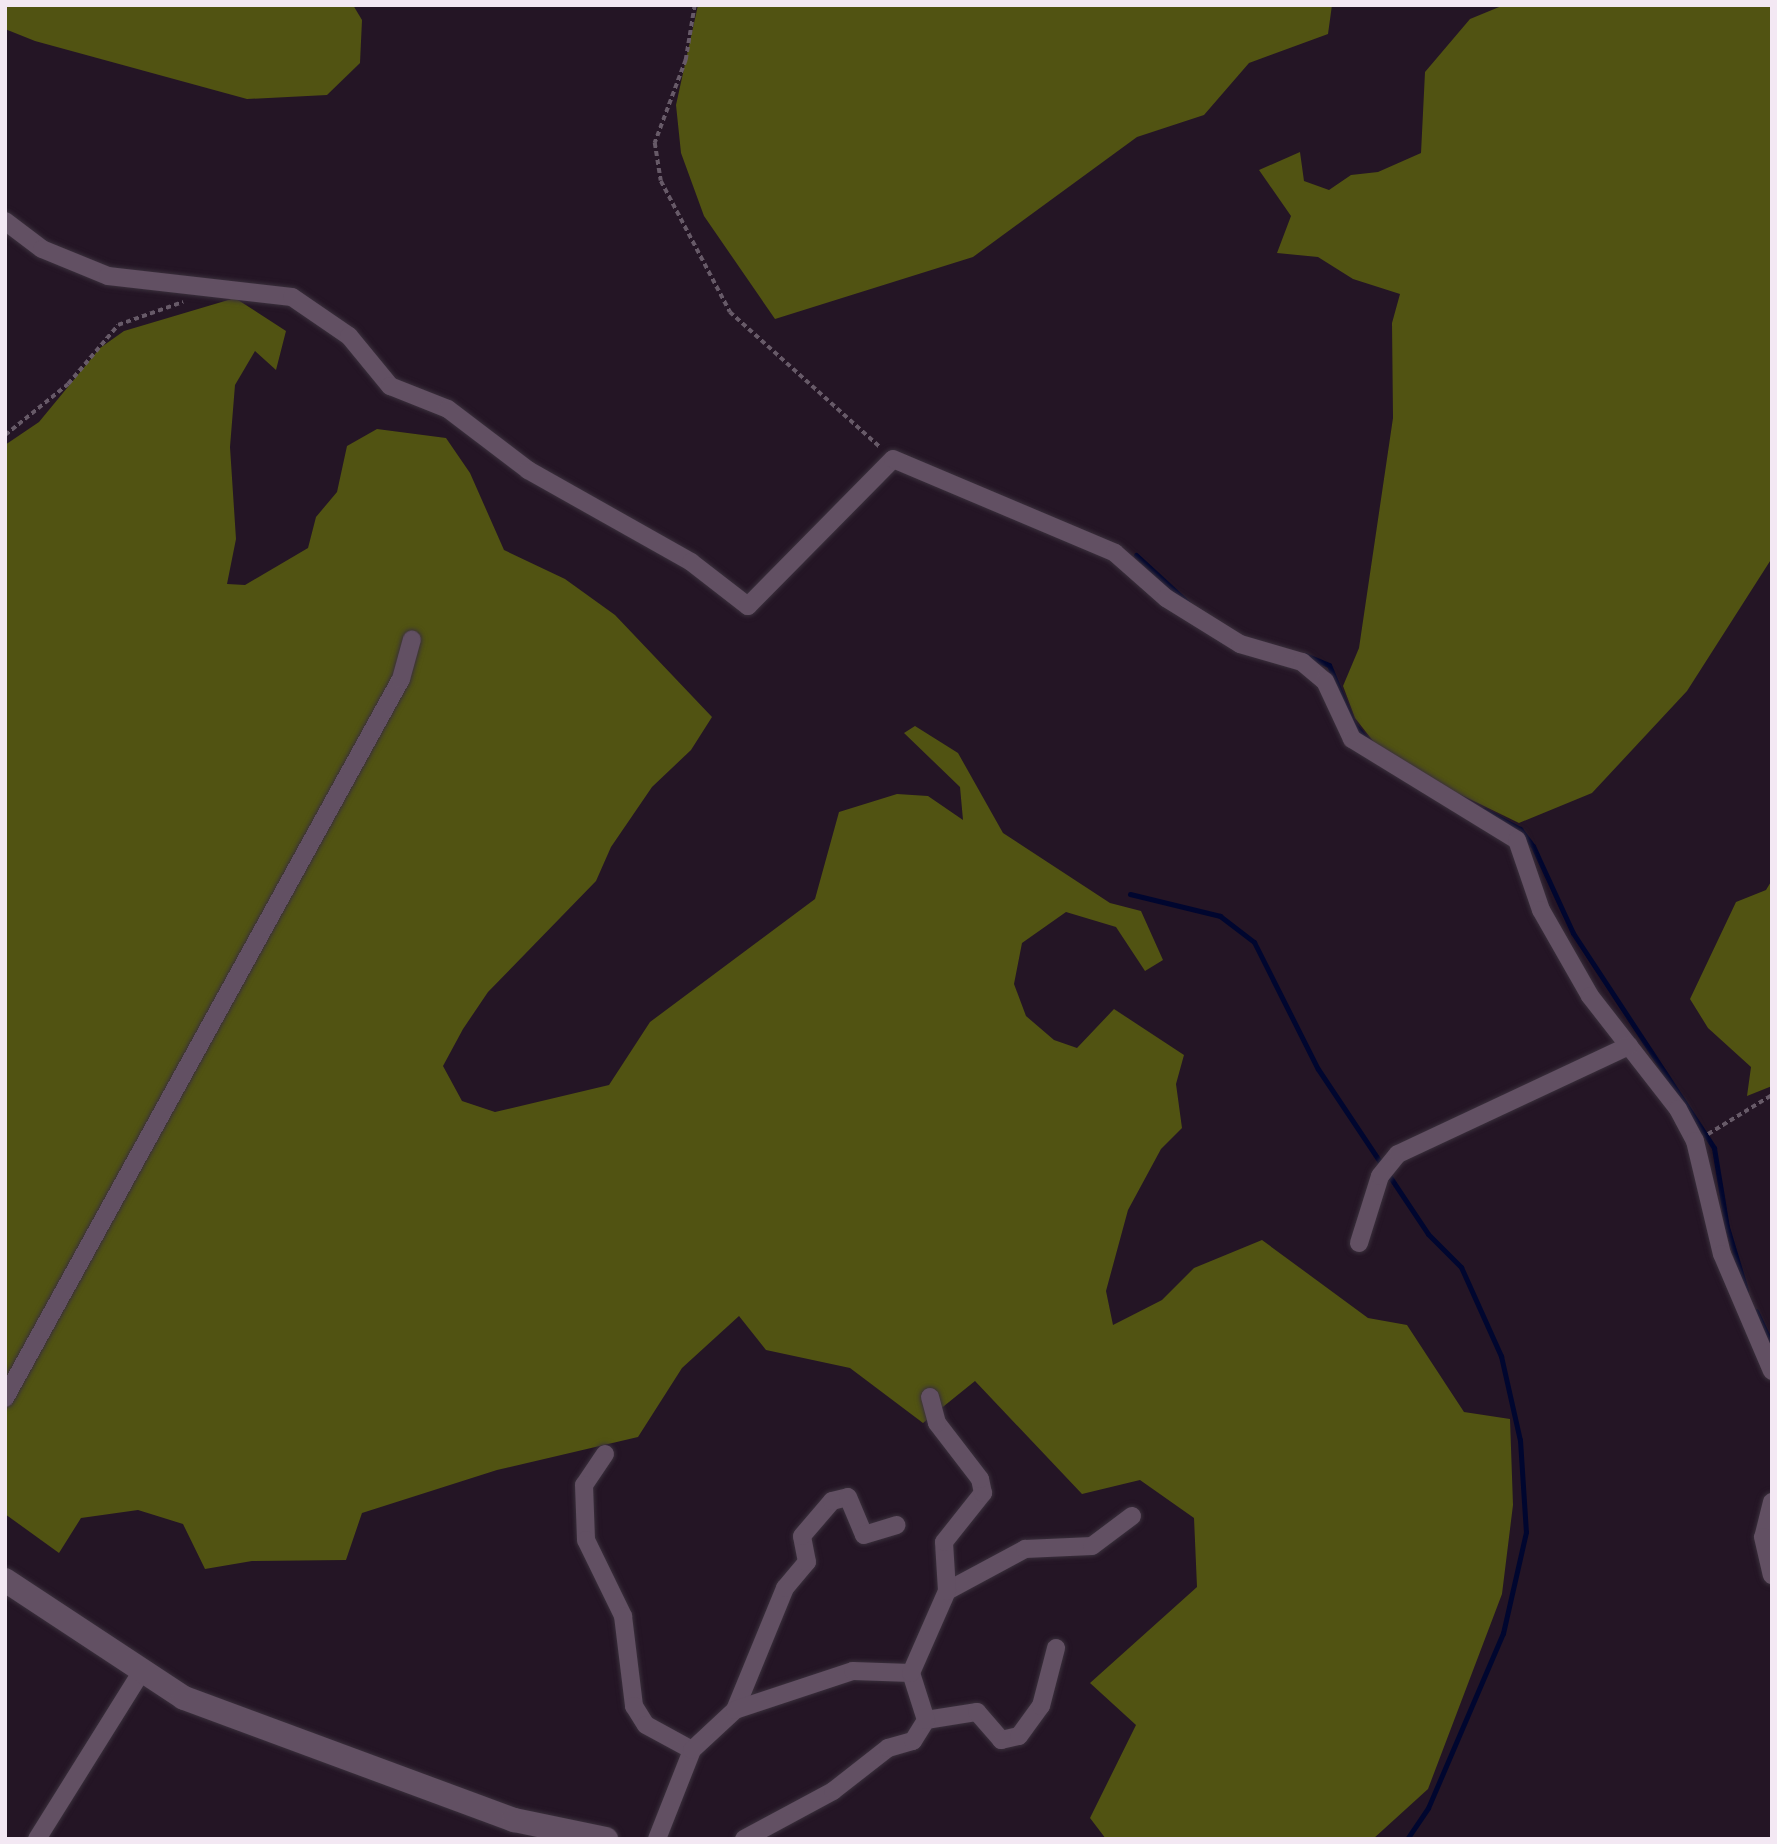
<!DOCTYPE html>
<style>
body{margin:0}
#map{position:relative;width:1777px;height:1844px;overflow:hidden;background:#241525;font-family:"IBM Plex Sans",sans-serif}
div>[style]{position:absolute}
[style*='--x']{left:calc(var(--x)*1px);top:calc(var(--y)*1px);width:calc(var(--w)*1px);rotate:calc(var(--a)*1deg)}
.forest>*{inset:0;background:#515312}
.stream>*{height:5px;margin:-2.5px;padding:0 2.5px;transform-origin:2.5px;border-radius:2.5px;background:#00062f}
.path>*{height:3.5px;margin-top:-1.75px;transform-origin:0;background:repeating-linear-gradient(90deg,#675a68 0 5px,transparent 0 8.5px)}
.roads{filter:drop-shadow(0 0 2px #3a303c) drop-shadow(0 0 2px #3a303c)}
.street>*{height:18px;margin:-9px;padding:0 9px;transform-origin:9px;border-radius:9px;background:#625063}
.secondary>*{height:24px;margin:-12px;padding:0 12px;transform-origin:12px;border-radius:12px;background:#625063}
span{translate:-50% -50%;white-space:nowrap;text-align:center;line-height:1.15;-webkit-text-stroke:6px #241525;paint-order:stroke}
.frame{position:absolute;inset:0;border:7px solid #f3e8f3;pointer-events:none}
</style>
<div id="map">
<div class="forest">
<i style="clip-path:polygon(5px 5px,353px 5px,362px 20px,360px 63px,327px 95px,247px 99px,35px 41px,5px 29px)"></i>
<i style="clip-path:polygon(698px 5px,1332px 5px,1328px 34px,1249px 63px,1204px 115px,1137px 137px,973px 257px,775px 319px,704px 216px,681px 153px,676px 105px)"></i>
<i style="clip-path:polygon(1504px 5px,1772px 5px,1772px 558px,1687px 691px,1592px 793px,1519px 823px,1387px 759px,1355px 718px,1343px 686px,1359px 648px,1393px 418px,1392px 323px,1400px 294px,1353px 279px,1318px 257px,1277px 253px,1291px 216px,1259px 170px,1300px 152px,1304px 181px,1329px 190px,1351px 175px,1378px 172px,1421px 153px,1425px 72px,1470px 19px)"></i>
<i style="clip-path:polygon(235px 298px,286px 331px,276px 370px,255px 351px,235px 385px,230px 447px,236px 539px,227px 584px,245px 585px,308px 548px,316px 517px,337px 492px,347px 446px,377px 429px,446px 438px,470px 473px,504px 550px,565px 579px,615px 615px,712px 717px,691px 750px,652px 787px,611px 847px,596px 881px,488px 992px,463px 1029px,443px 1066px,462px 1101px,495px 1112px,609px 1085px,650px 1022px,815px 899px,839px 812px,897px 794px,928px 796px,963px 820px,960px 787px,904px 733px,915px 726px,958px 753px,1003px 833px,1110px 903px,1141px 911px,1163px 960px,1145px 971px,1116px 927px,1066px 912px,1022px 943px,1014px 984px,1026px 1016px,1054px 1040px,1077px 1048px,1114px 1009px,1184px 1055px,1176px 1084px,1182px 1128px,1161px 1149px,1128px 1210px,1106px 1291px,1113px 1325px,1162px 1300px,1194px 1268px,1262px 1240px,1368px 1318px,1407px 1325px,1464px 1412px,1510px 1419px,1513px 1505px,1502px 1594px,1428px 1789px,1373px 1839px,1106px 1839px,1090px 1818px,1136px 1725px,1090px 1683px,1197px 1587px,1194px 1518px,1140px 1480px,1082px 1494px,975px 1381px,923px 1423px,850px 1368px,766px 1350px,739px 1316px,682px 1368px,638px 1437px,497px 1470px,362px 1513px,346px 1560px,252px 1561px,205px 1569px,183px 1524px,138px 1510px,81px 1518px,59px 1553px,5px 1514px,5px 445px,39px 422px,100px 348px,124px 331px)"></i>
<i style="clip-path:polygon(1772px 880px,1772px 1086px,1747px 1096px,1751px 1067px,1708px 1028px,1690px 999px,1736px 902px,1766px 890px)"></i>
</div>
<div class="stream">
<i style="--x:1136;--y:555;--w:71;--a:42.7"></i>
<i style="--x:1305;--y:655;--w:26;--a:23"></i>
<i style="--x:1329;--y:665;--w:63;--a:67.5"></i>
<i style="--x:1353;--y:723;--w:23;--a:50"></i>
<i style="--x:1484;--y:810;--w:41;--a:27.8"></i>
<i style="--x:1520;--y:829;--w:21;--a:53"></i>
<i style="--x:1533;--y:846;--w:96;--a:65.3"></i>
<i style="--x:1573;--y:933;--w:257;--a:56.7"></i>
<i style="--x:1714;--y:1148;--w:80;--a:80.7"></i>
<i style="--x:1727;--y:1227;--w:66;--a:73.2"></i>
<i style="--x:1130;--y:894;--w:93;--a:13.7"></i>
<i style="--x:1220;--y:916;--w:43;--a:37.4"></i>
<i style="--x:1254;--y:942;--w:142;--a:63.3"></i>
<i style="--x:1318;--y:1069;--w:198;--a:56.3"></i>
<i style="--x:1428;--y:1234;--w:47;--a:45"></i>
<i style="--x:1461;--y:1267;--w:98;--a:65.8"></i>
<i style="--x:1501;--y:1356;--w:86;--a:77.3"></i>
<i style="--x:1520;--y:1440;--w:92;--a:86.3"></i>
<i style="--x:1526;--y:1532;--w:104;--a:102.8"></i>
<i style="--x:1503;--y:1633;--w:190;--a:113.2"></i>
<i style="--x:1428;--y:1808;--w:37;--a:124"></i>
<i style="--x:1756;--y:1311;--w:38;--a:65"></i>
</div>
<div class="path">
<i style="--x:695;--y:5;--w:56;--a:99.3"></i>
<i style="--x:686;--y:60;--w:89;--a:110.5"></i>
<i style="--x:655;--y:143;--w:38;--a:81"></i>
<i style="--x:661;--y:181;--w:148;--a:62.2"></i>
<i style="--x:730;--y:312;--w:203;--a:42"></i>
<i style="--x:5;--y:435;--w:81;--a:-39"></i>
<i style="--x:68;--y:384;--w:77;--a:-49.7"></i>
<i style="--x:118;--y:325;--w:69;--a:-19.5"></i>
<i style="--x:1708;--y:1134;--w:75;--a:-31.4"></i>
</div>
<div class="roads">
<div class="street">
<i style="--x:5;--y:221;--w:46;--a:37.1"></i>
<i style="--x:42;--y:249;--w:71;--a:22.2"></i>
<i style="--x:108;--y:276;--w:185;--a:6.5"></i>
<i style="--x:292;--y:297;--w:69;--a:34.4"></i>
<i style="--x:349;--y:336;--w:65;--a:50.6"></i>
<i style="--x:390;--y:386;--w:62;--a:21.6"></i>
<i style="--x:448;--y:409;--w:101;--a:37.3"></i>
<i style="--x:528;--y:470;--w:187;--a:29.4"></i>
<i style="--x:691;--y:562;--w:72;--a:37.7"></i>
<i style="--x:748;--y:606;--w:206;--a:-45.4"></i>
<i style="--x:893;--y:459;--w:241;--a:22.9"></i>
<i style="--x:1115;--y:553;--w:68;--a:41.4"></i>
<i style="--x:1166;--y:598;--w:87;--a:31.9"></i>
<i style="--x:1240;--y:644;--w:65;--a:16.2"></i>
<i style="--x:1302;--y:662;--w:30;--a:40"></i>
<i style="--x:1325;--y:681;--w:64;--a:65"></i>
<i style="--x:1352;--y:739;--w:193;--a:31.5"></i>
<i style="--x:1517;--y:840;--w:74;--a:71.1"></i>
<i style="--x:1541;--y:910;--w:99;--a:60.3"></i>
<i style="--x:1590;--y:996;--w:143;--a:52.1"></i>
<i style="--x:1678;--y:1109;--w:36;--a:62"></i>
<i style="--x:1695;--y:1141;--w:116;--a:76.6"></i>
<i style="--x:1722;--y:1254;--w:127;--a:66.9"></i>
<i style="--x:1359;--y:1243;--w:70;--a:-72.6"></i>
<i style="--x:1380;--y:1176;--w:28;--a:-51"></i>
<i style="--x:1398;--y:1154;--w:255;--a:-25.1"></i>
<i style="--x:5;--y:1398;--w:821;--a:-61.16"></i>
<i style="--x:401;--y:679;--w:41;--a:-74.6"></i>
<i style="--x:605;--y:1454;--w:37;--a:124"></i>
<i style="--x:584;--y:1485;--w:55;--a:87.9"></i>
<i style="--x:586;--y:1540;--w:85;--a:64"></i>
<i style="--x:623;--y:1616;--w:91;--a:83"></i>
<i style="--x:634;--y:1706;--w:22;--a:58"></i>
<i style="--x:646;--y:1725;--w:52;--a:28.5"></i>
<i style="--x:1772;--y:1502;--w:36;--a:104"></i>
<i style="--x:1763;--y:1537;--w:39;--a:77"></i>
<i style="--x:947;--y:1591;--w:89;--a:-28.3"></i>
<i style="--x:1025;--y:1549;--w:67;--a:-2.6"></i>
<i style="--x:1092;--y:1546;--w:50;--a:-36.9"></i>
<i style="--x:735;--y:1710;--w:132;--a:-67.7"></i>
<i style="--x:785;--y:1588;--w:34;--a:-50"></i>
<i style="--x:807;--y:1562;--w:26;--a:-101"></i>
<i style="--x:802;--y:1536;--w:46;--a:-49.4"></i>
<i style="--x:832;--y:1501;--w:16;--a:-14"></i>
<i style="--x:848;--y:1497;--w:41;--a:67.2"></i>
<i style="--x:864;--y:1535;--w:34;--a:-17"></i>
<i style="--x:926;--y:1720;--w:52;--a:-8.9"></i>
<i style="--x:977;--y:1712;--w:37;--a:49"></i>
<i style="--x:1001;--y:1740;--w:18;--a:-13"></i>
<i style="--x:1019;--y:1736;--w:37;--a:-54"></i>
<i style="--x:1041;--y:1706;--w:60;--a:-75.5"></i>
<i style="--x:37;--y:1839;--w:198;--a:-58"></i>
<i style="--x:657;--y:1839;--w:96;--a:-68.5"></i>
<i style="--x:692;--y:1750;--w:59;--a:-42.9"></i>
<i style="--x:735;--y:1710;--w:124;--a:-18.3"></i>
<i style="--x:853;--y:1671;--w:58;--a:2"></i>
<i style="--x:744;--y:1839;--w:101;--a:-28.3"></i>
<i style="--x:833;--y:1791;--w:70;--a:-38"></i>
<i style="--x:888;--y:1748;--w:26;--a:-16"></i>
<i style="--x:913;--y:1741;--w:25;--a:-58"></i>
<i style="--x:926;--y:1720;--w:49;--a:-107.7"></i>
<i style="--x:911;--y:1673;--w:90;--a:-66.3"></i>
<i style="--x:947;--y:1591;--w:49;--a:-93.5"></i>
<i style="--x:944;--y:1542;--w:63;--a:-51.5"></i>
<i style="--x:983;--y:1493;--w:14;--a:-102"></i>
<i style="--x:980;--y:1479;--w:71;--a:-127.5"></i>
<i style="--x:937;--y:1423;--w:27;--a:-105"></i>
</div>
<div class="secondary">
<i style="--x:5;--y:1580;--w:214;--a:33.4"></i>
<i style="--x:184;--y:1698;--w:352;--a:20.3"></i>
<i style="--x:514;--y:1820;--w:94;--a:11.7"></i>
</div>
</div>
<div class="frame"></div>
</div>
